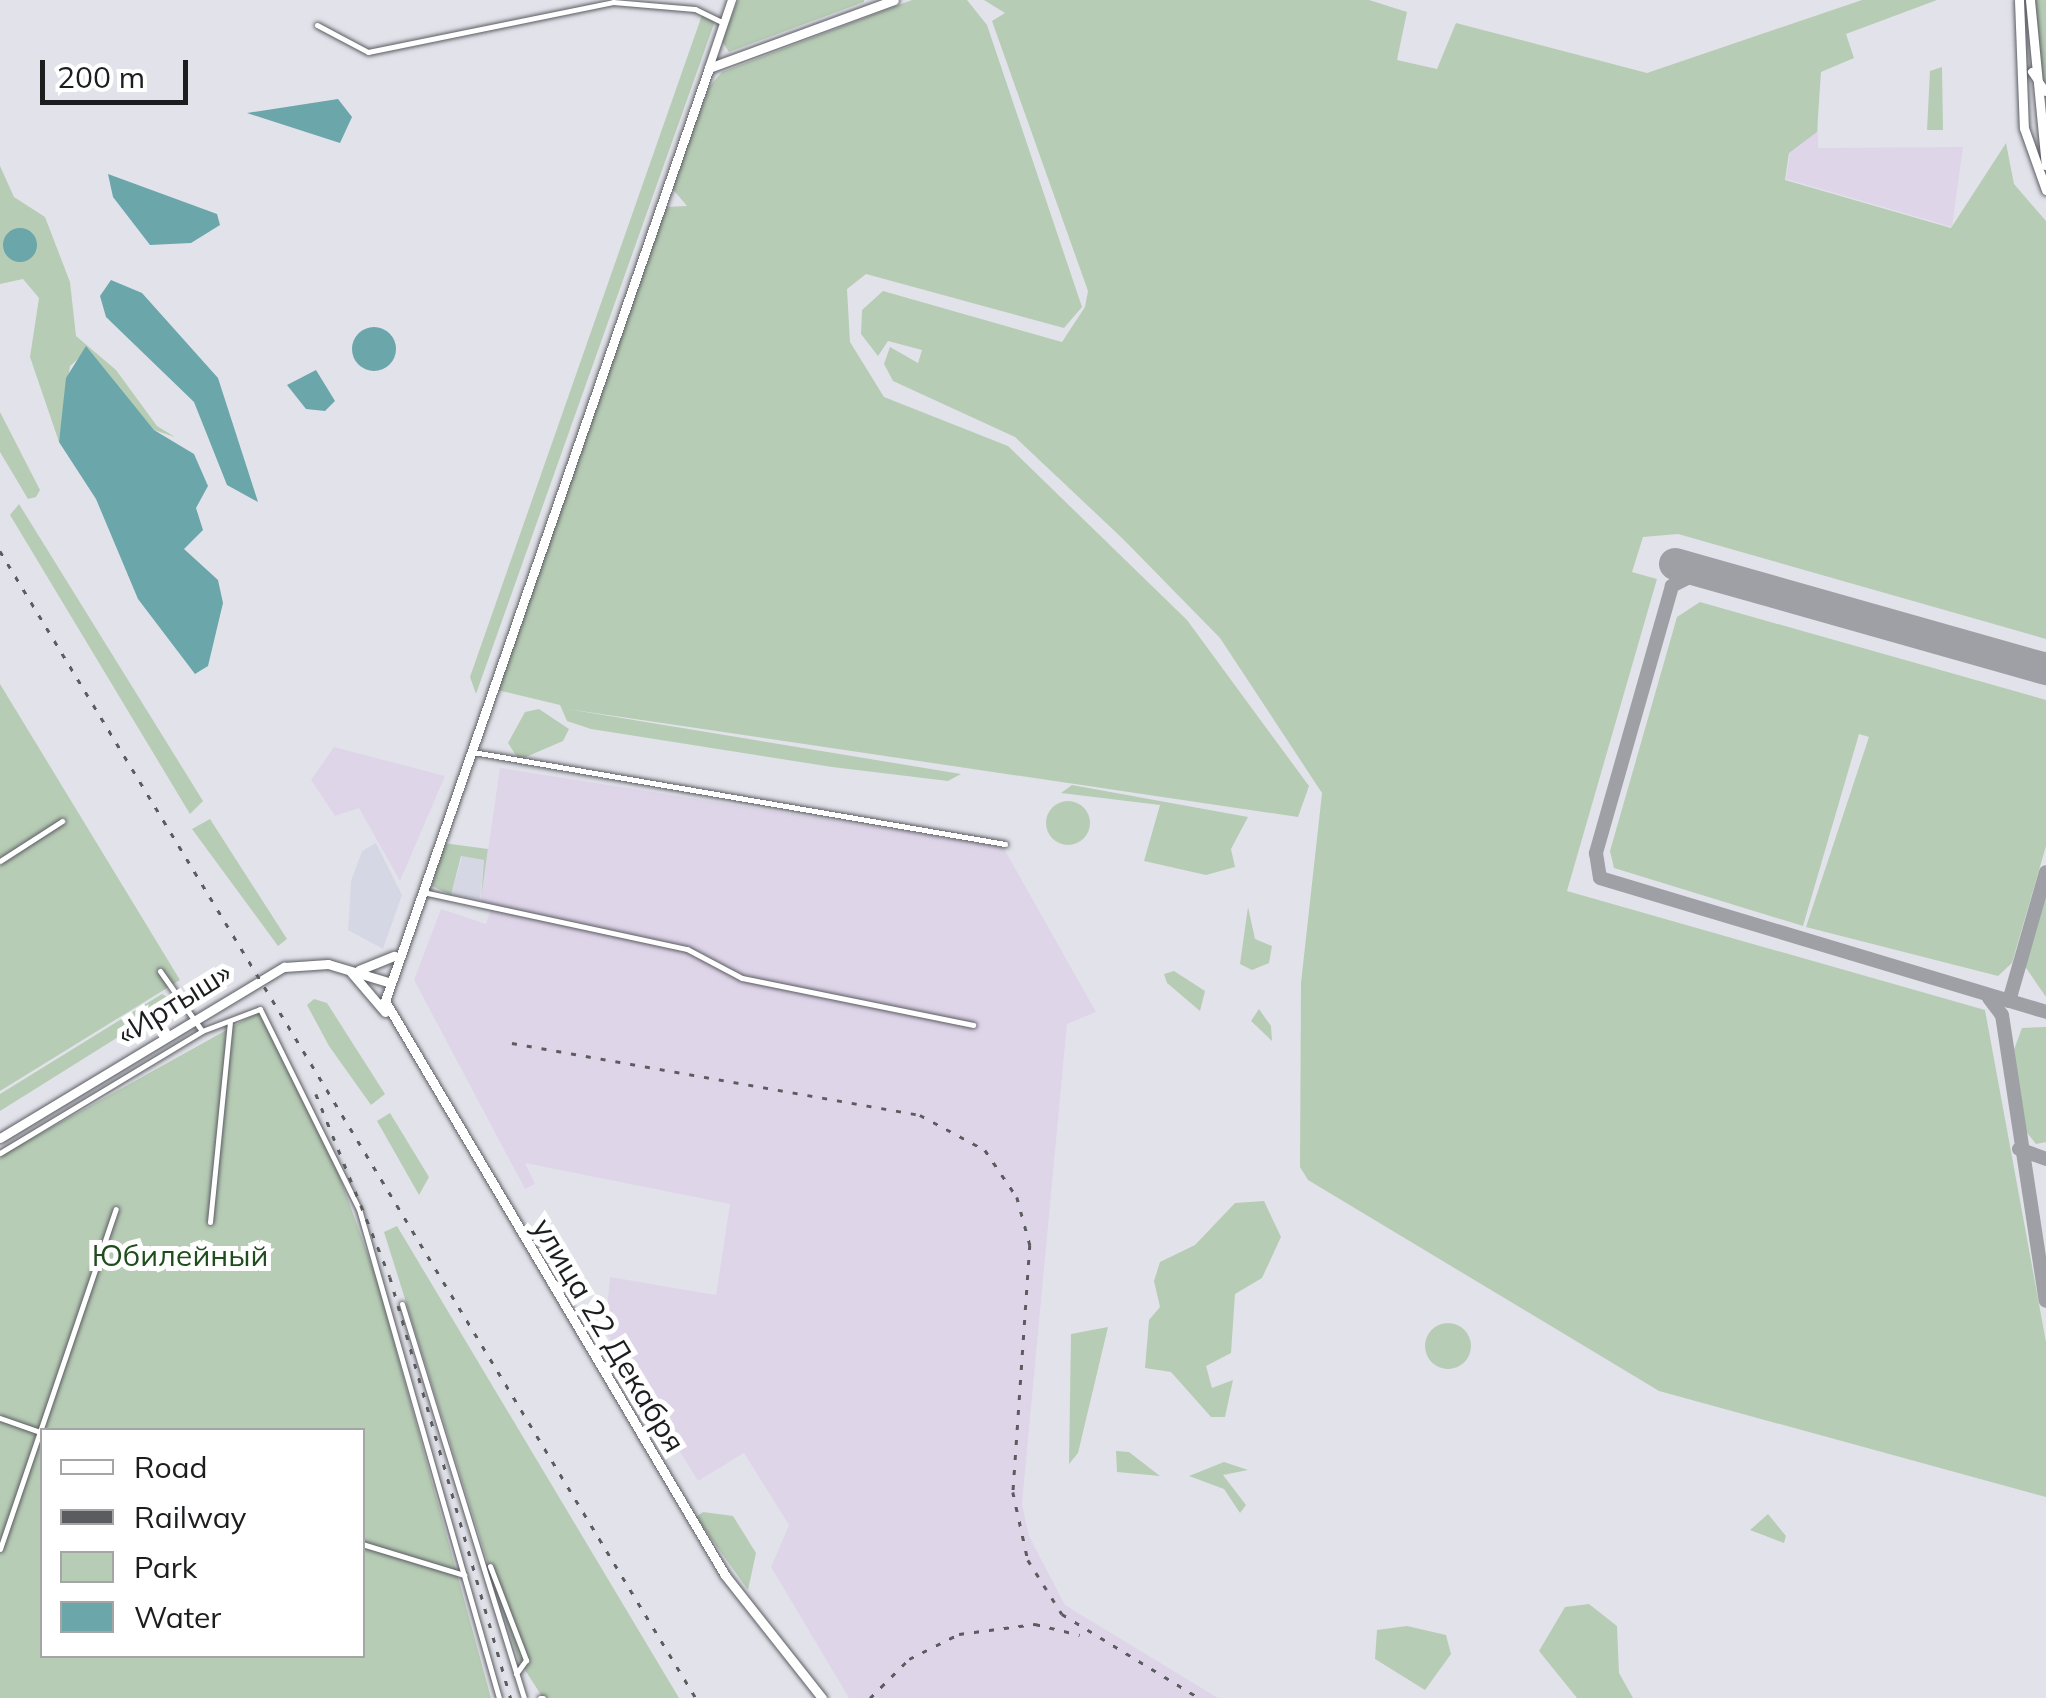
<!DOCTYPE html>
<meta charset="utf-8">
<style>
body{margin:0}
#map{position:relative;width:2046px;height:1698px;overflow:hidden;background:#e2e3ea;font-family:Mulish,sans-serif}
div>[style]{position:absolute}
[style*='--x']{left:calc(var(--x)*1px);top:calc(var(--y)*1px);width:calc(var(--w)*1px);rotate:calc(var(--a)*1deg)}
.built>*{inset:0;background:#d6d7e5}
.industrial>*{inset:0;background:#dfd5e9}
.green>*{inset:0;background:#b7ccb5}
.round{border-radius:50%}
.water>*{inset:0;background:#6aa6aa}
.taxiway>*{height:14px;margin:-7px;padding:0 7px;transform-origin:7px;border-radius:7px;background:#9ea0a5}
.runway>*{height:32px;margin:-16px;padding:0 16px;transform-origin:16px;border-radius:16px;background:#9ea0a5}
.roads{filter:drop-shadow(0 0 2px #5b5c62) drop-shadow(0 0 2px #5b5c62)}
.minor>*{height:5px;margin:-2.5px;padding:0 2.5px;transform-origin:2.5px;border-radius:2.5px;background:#fff}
.secondary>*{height:8px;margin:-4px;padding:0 4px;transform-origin:4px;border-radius:4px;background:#fff}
.primary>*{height:9px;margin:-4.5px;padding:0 4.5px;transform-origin:4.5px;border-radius:4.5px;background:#fff}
.rail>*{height:2.5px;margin-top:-1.25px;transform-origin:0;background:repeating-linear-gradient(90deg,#5b5c60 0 5px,transparent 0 15px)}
span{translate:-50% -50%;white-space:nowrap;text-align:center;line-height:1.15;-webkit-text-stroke:10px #fff;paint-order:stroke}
.street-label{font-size:30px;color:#1c1d1f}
.park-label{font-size:30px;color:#1f4d1c}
.legend{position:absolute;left:40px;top:1428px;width:325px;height:230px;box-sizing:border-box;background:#fff;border:2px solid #a4a5a5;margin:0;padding:12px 18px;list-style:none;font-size:30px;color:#1c1d1f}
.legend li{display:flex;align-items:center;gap:20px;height:50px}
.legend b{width:50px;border:2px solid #a4a5a5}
.scale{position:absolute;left:40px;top:60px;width:148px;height:45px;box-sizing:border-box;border:5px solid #1c1d1f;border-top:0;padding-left:12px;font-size:30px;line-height:35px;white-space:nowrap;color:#1c1d1f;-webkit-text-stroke:8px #fff;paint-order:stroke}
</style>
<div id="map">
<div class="built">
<i style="clip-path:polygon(376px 843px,402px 895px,383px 949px,348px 930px,351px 881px,362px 851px)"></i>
<i style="clip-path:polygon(462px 856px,484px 860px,480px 899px,451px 895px)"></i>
</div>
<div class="industrial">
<i style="clip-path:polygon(1795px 119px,1818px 122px,1818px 148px,1963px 147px,1952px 227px,1786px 179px)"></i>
<i style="clip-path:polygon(334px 747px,445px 776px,400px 881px,359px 808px,335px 816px,311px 780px)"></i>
<i style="clip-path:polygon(500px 768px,1003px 847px,1096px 1012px,1067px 1024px,1022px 1504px,1029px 1536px,1065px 1605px,1218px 1698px,849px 1698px,771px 1567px,789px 1525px,744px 1453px,698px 1481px,605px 1331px,610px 1277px,716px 1295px,730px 1204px,525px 1163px,535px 1184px,525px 1189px,414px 980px,441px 909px,486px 924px,491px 909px,480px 905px)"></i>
</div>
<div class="green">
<i style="clip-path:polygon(738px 0,864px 0,864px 2px,729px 52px,722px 41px)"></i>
<i style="clip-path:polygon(912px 0,967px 0,987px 25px,1082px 307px,1064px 328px,866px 274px,847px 289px,850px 342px,884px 397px,1008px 446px,1187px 620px,1309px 786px,1298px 817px,567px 709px,961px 774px,948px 781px,832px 767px,591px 729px,567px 721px,560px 705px,497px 690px,665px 207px,687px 206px,671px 187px,709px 87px,722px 72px)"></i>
<i style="clip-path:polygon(984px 0,1369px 0,1407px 12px,1397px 60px,1437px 69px,1456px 23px,1647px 73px,1862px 0,1937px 0,1846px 34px,1854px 58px,1821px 72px,1817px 132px,1789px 153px,1785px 180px,1951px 228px,2006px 143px,2014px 184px,2046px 221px,2046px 639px,1678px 534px,1643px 537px,1632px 572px,1657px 579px,1567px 891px,1985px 1010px,2046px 1342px,2046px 1497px,1659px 1391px,1308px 1180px,1300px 1167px,1301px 983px,1322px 793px,1220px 638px,1123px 539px,1015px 437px,893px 381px,884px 364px,890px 347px,918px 363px,922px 350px,888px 341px,878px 356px,861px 334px,862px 310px,883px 291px,1062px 342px,1085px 307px,1088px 291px,992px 21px,1005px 13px)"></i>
<i style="clip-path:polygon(2034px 0,2046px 0,2046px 87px,2037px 69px)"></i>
<i style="clip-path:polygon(702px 15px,715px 21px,476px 694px,470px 677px)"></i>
<i style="clip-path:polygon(1942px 67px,1943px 130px,1927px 130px,1930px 71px)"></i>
<i style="clip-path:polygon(0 166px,14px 197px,45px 217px,70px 282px,76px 336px,116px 370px,157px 426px,175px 437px,154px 430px,87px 351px,70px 366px,59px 442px,30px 357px,39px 298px,23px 279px,0 284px)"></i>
<i style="clip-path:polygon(0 412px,40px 490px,36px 497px,28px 499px,0 452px)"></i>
<i style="clip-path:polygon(19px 504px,203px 801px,190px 814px,10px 515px)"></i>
<i style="clip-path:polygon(1700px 602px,2046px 700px,2046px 846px,2012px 963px,1998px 976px,1806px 927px,1869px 737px,1859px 734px,1803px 926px,1614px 868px,1610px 851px,1677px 617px)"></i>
<i style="clip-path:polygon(0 684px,180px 980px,0 1091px)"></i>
<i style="clip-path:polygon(539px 709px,569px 729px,563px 741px,519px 760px,508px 743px,525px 712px)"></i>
<i style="clip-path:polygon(1072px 785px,1248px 817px,1231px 849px,1235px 867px,1206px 875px,1144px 861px,1160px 805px,1061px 793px)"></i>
<i class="round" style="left:1046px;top:801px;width:44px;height:44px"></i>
<i style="clip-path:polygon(210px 819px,287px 939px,278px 946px,192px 829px)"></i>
<i style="clip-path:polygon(443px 843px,488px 849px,481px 899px,484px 860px,461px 856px,451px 895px,432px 886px)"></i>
<i style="clip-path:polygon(2046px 888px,2046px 997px,2024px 965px)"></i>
<i style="clip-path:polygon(1248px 907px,1255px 939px,1272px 946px,1269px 963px,1252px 970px,1240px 964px)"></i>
<i style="clip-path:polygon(1174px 971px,1205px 991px,1200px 1011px,1167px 983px,1164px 974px)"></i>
<i style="clip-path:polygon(162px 994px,171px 999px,163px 1009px,0 1111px,0 1094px)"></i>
<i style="clip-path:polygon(314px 999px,327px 1003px,385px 1094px,371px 1105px,329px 1046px,307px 1005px)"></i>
<i style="clip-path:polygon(1259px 1009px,1271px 1026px,1272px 1041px,1251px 1021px)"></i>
<i style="clip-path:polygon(evenodd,259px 1012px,321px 1125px,377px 1280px,491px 1698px,0 1698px,0 1156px,259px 1012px,42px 1430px,362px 1430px,362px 1656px,42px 1656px,42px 1430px)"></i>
<i style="clip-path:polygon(2046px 1027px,2046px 1142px,2036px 1144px,2020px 1124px,2009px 1063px,2022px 1028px)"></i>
<i style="clip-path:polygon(390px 1113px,429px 1177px,419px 1195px,377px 1121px)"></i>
<i style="clip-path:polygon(1264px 1201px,1281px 1237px,1262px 1278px,1235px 1294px,1231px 1353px,1206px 1366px,1212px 1388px,1233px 1380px,1225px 1417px,1211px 1417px,1171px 1372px,1145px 1368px,1149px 1320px,1160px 1307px,1154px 1281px,1160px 1262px,1195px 1245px,1235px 1203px)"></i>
<i style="clip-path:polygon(397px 1226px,679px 1698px,543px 1698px,518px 1659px,384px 1232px)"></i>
<i class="round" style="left:1425px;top:1323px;width:46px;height:46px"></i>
<i style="clip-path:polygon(1108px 1327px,1078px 1453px,1069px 1464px,1071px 1334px)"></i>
<i style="clip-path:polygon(1116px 1451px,1129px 1452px,1160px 1476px,1117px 1472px)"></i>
<i style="clip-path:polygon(1224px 1462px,1248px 1470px,1223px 1475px,1246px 1505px,1240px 1513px,1224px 1489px,1189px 1476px)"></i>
<i style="clip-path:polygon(703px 1512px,733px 1516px,756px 1553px,748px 1590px,696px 1517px)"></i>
<i style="clip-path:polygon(1768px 1514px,1786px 1536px,1784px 1543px,1750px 1530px)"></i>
<i style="clip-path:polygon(1589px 1604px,1617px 1626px,1619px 1673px,1633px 1698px,1577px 1698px,1539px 1651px,1565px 1607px)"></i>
<i style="clip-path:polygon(1407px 1626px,1446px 1635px,1451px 1654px,1425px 1690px,1375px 1659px,1377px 1630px)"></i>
</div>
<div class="water">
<i style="clip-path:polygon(338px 99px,352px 117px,340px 143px,247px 113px)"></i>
<i style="clip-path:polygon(108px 174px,217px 214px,220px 225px,191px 243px,150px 245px,113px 197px)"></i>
<i class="round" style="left:3px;top:228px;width:34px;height:34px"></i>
<i style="clip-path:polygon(111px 280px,142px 293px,218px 378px,258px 502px,227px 485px,194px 402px,106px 317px,100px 296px)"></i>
<i class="round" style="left:352px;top:327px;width:44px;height:44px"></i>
<i style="clip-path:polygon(86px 346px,154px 430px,194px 454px,208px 486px,196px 508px,203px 530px,184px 549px,218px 580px,223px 603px,208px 666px,195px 674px,138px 599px,96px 499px,59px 442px,66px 378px)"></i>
<i style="clip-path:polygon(316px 370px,335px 401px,325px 411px,306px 409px,287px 385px)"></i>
</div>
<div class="taxiway">
<i style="--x:1701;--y:571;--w:33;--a:153"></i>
<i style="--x:1672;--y:586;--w:278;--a:105.9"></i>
<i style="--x:1596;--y:853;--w:25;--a:81"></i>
<i style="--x:1600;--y:878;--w:466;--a:16.7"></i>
<i style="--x:1989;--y:998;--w:21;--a:53"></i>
<i style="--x:2002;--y:1015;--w:289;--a:81.3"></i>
<i style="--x:2009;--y:1001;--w:134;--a:-74"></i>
<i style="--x:2019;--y:1149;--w:29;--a:20"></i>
</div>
<div class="runway">
<i style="--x:1675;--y:564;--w:386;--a:15.8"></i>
</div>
<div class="roads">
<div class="minor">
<i style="--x:317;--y:25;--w:58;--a:27.9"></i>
<i style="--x:368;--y:52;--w:250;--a:-11.5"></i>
<i style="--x:613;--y:2;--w:82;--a:4.9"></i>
<i style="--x:695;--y:9;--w:32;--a:26"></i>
<i style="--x:473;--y:752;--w:540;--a:9.81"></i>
<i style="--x:0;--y:861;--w:74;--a:-32.8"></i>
<i style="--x:423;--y:892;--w:270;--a:12.2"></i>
<i style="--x:687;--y:949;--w:62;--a:27.8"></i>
<i style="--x:742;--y:978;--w:236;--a:11.5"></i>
<i style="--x:160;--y:971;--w:73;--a:55"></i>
<i style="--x:0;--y:1153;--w:236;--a:-31.1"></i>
<i style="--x:202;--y:1031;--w:62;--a:-20.8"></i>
<i style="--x:260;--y:1009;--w:223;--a:63.7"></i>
<i style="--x:359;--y:1209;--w:509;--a:74.02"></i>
<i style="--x:210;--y:1222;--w:200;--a:-84.3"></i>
<i style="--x:402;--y:1304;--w:412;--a:72.8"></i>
<i style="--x:0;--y:1418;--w:42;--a:19.3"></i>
<i style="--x:362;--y:1544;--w:107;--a:16.9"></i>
<i style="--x:0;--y:1549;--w:359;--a:-71.2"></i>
<i style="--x:490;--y:1566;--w:101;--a:69"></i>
<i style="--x:526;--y:1660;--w:17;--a:126"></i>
<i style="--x:540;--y:1698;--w:3;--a:0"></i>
</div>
<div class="secondary">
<i style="--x:709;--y:68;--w:72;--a:-71.3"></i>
<i style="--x:2032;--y:72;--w:24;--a:55"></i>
</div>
<div class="primary">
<i style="--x:2019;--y:0;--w:128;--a:87.8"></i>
<i style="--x:2024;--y:128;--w:66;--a:70.5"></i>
<i style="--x:2030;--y:0;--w:166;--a:84.5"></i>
<i style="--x:359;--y:970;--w:38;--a:-22"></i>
<i style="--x:350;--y:971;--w:54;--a:49.5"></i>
<i style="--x:0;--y:1138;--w:332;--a:-31.1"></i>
<i style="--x:284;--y:967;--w:44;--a:-3.9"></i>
<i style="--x:328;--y:964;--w:63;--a:16.7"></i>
<i style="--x:822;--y:1698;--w:157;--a:-128.3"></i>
<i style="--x:725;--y:1575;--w:667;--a:-120.64"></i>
<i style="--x:385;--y:1001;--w:988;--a:-70.85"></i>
<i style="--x:709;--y:68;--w:197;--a:-20.2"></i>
</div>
</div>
<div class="rail">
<i style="--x:0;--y:551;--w:1342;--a:58.75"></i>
<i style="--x:512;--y:1043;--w:414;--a:10"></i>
<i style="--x:920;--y:1115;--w:74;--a:28.3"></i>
<i style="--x:985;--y:1150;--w:57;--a:55.8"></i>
<i style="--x:1017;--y:1197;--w:50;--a:74.8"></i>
<i style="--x:1030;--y:1245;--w:248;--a:93.9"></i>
<i style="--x:1013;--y:1492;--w:70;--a:77.6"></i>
<i style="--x:1028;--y:1560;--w:64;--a:57.8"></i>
<i style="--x:1062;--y:1614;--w:161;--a:31.5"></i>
<i style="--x:316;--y:1094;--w:197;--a:68"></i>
<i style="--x:390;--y:1277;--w:438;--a:74"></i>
<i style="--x:870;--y:1698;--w:55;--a:-45"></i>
<i style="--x:909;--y:1659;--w:56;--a:-26.6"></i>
<i style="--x:959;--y:1634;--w:77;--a:-7.5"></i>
<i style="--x:1035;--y:1624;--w:46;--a:13.7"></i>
</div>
<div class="street-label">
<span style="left:174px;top:1003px;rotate:-32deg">«Иртыш»</span>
<span style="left:609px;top:1335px;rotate:59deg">улица 22 Декабря</span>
</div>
<div class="park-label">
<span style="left:180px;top:1255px">Юбилейный</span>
</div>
<ul class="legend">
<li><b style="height:12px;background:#fff"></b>Road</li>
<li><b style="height:12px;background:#5b5c60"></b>Railway</li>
<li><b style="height:28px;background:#b7ccb5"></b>Park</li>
<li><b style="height:28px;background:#6aa6aa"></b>Water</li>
</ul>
<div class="scale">200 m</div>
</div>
